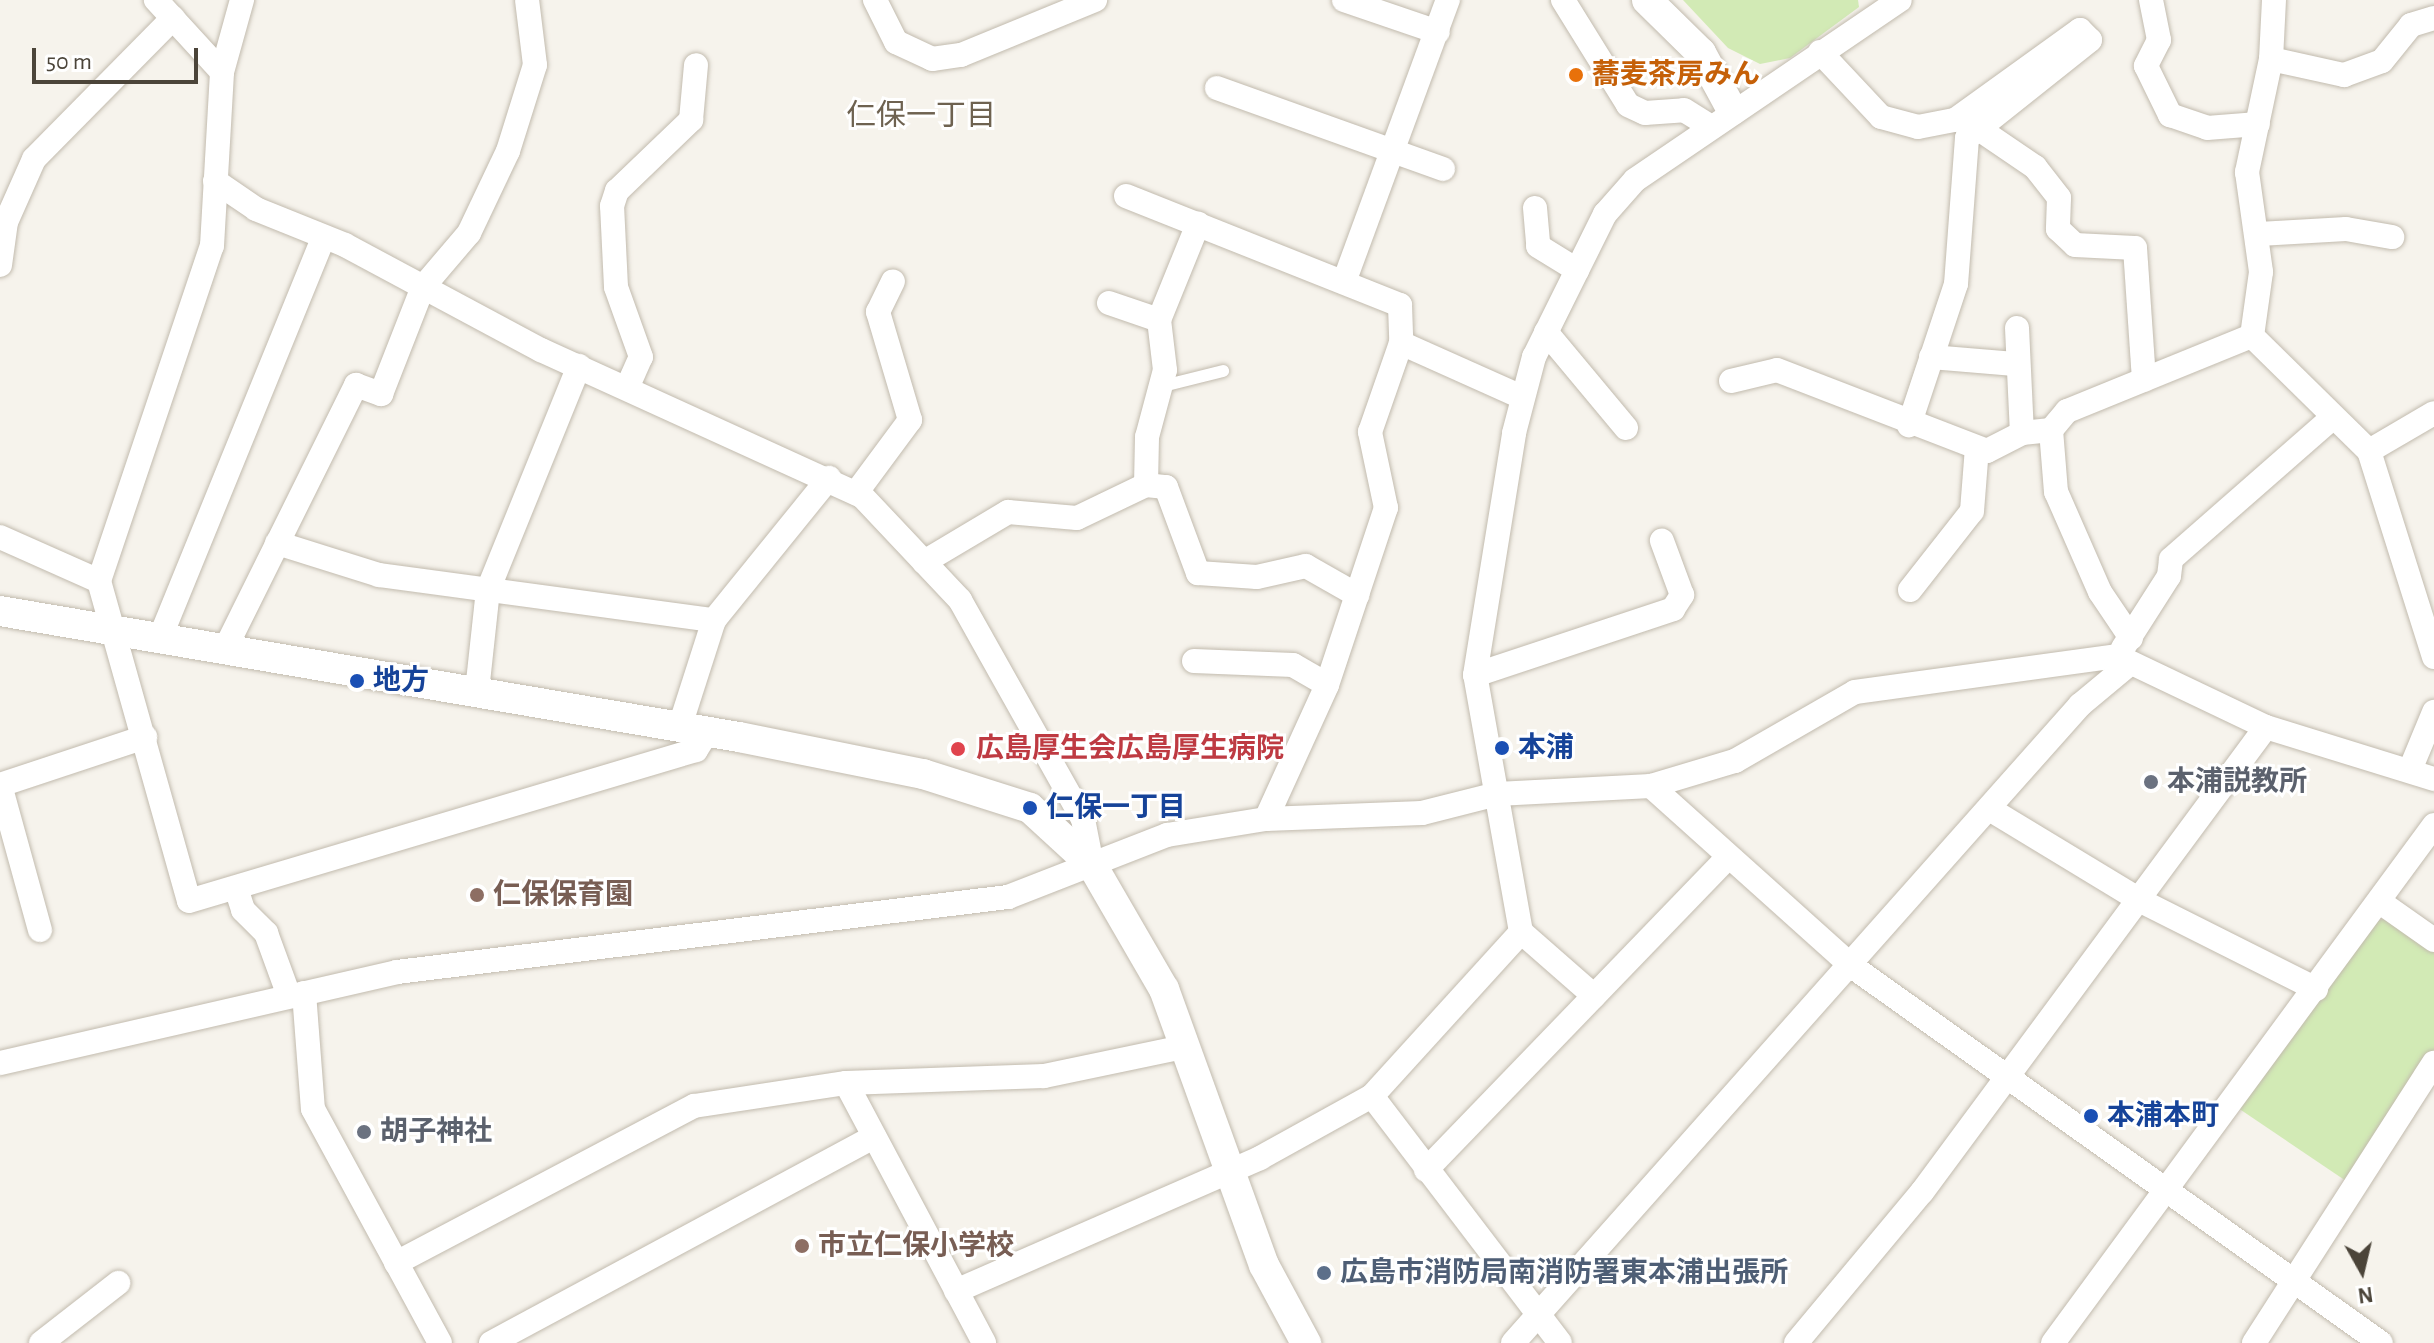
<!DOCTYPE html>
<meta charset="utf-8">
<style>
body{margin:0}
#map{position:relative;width:2434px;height:1343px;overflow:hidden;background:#f6f3ec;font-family:"Alegreya Sans","Noto Sans JP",sans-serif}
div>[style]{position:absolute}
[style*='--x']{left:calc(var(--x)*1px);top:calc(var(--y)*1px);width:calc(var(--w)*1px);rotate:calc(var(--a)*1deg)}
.green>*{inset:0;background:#d2eab5}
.roads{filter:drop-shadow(0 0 2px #c2bbae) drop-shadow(0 0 2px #c2bbae)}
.service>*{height:12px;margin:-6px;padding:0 6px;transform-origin:6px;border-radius:6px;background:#fff}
.minor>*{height:24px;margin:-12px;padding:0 12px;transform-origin:12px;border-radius:12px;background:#fff}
.tertiary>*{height:30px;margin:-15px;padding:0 15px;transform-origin:15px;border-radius:15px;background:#fff}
.dots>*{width:22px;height:22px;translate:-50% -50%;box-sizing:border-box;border:4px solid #fff;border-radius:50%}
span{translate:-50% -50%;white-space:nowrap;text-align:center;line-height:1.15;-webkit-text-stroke:6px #fff;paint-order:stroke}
.food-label{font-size:28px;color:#c56008;font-weight:700}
.left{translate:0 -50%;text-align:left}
.transit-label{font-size:28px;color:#164399;font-weight:700}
.health-label{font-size:28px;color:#be3a42;font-weight:700}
.worship-label{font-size:28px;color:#5b616d;font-weight:700}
.education-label{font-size:28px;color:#785e54;font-weight:700}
.service-label{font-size:28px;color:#4e5e75;font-weight:700}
.neighbourhood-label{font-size:30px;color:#6e6250}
.north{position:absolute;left:2322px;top:1231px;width:80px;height:80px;-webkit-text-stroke:6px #fff;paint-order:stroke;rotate:172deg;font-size:22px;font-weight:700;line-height:32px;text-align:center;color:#4b4439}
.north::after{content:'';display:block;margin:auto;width:28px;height:36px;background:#4b4439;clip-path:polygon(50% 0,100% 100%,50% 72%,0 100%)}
.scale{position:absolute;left:32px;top:48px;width:166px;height:36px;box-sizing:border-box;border:4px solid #4b4439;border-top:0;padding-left:10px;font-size:24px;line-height:28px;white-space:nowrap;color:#4b4439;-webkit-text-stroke:6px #fff;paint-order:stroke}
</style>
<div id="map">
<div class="green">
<i style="clip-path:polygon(1683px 0,1858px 0,1859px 7px,1790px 58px,1760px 64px,1728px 48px)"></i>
<i style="clip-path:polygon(2391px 918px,2434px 949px,2434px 1052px,2352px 1185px,2238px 1108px,2378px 920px)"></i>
</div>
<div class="roads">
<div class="service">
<i style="--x:1163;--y:386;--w:62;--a:-14"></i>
</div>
<div class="minor">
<i style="--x:875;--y:0;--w:47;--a:63.4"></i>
<i style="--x:896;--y:42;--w:40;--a:25"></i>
<i style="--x:932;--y:59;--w:29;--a:-8"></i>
<i style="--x:961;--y:55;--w:145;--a:-22.3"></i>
<i style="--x:1344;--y:0;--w:99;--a:18.8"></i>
<i style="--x:1563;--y:0;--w:123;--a:58.2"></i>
<i style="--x:1628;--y:105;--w:19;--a:25"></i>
<i style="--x:1645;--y:113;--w:39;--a:-4"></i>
<i style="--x:1684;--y:110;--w:31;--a:32"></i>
<i style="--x:2151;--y:0;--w:41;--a:78.7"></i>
<i style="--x:2159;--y:40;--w:29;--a:117"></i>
<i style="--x:2146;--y:66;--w:55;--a:63.9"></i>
<i style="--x:2170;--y:115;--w:39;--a:19"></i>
<i style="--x:2207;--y:128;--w:51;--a:-4.5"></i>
<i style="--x:2274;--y:0;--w:59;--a:92.9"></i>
<i style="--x:2271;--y:59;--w:116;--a:102"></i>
<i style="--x:2247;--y:172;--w:101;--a:82"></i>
<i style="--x:2261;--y:272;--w:65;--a:98"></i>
<i style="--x:2252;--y:336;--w:164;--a:44.5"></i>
<i style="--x:2369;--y:451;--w:216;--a:72.5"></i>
<i style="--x:1820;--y:52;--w:89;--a:46.8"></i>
<i style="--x:1881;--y:117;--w:38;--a:15"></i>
<i style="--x:1918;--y:127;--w:38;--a:-11"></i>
<i style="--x:1955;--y:120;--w:154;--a:-35.8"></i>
<i style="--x:2080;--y:30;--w:14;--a:45"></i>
<i style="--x:2090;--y:40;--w:157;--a:141.5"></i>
<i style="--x:1967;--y:138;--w:146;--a:94.3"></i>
<i style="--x:1956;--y:284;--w:149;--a:108.4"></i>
<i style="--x:2271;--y:59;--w:75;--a:12.4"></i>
<i style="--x:2344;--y:75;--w:40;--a:-20.2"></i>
<i style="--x:2382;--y:61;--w:46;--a:-51.1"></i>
<i style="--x:2411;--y:25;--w:24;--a:-17"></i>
<i style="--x:222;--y:72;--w:75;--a:-74.5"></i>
<i style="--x:1217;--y:88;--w:240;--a:19.7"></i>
<i style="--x:1979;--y:129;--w:68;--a:34.2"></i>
<i style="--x:2035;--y:167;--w:39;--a:52"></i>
<i style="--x:2059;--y:198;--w:31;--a:92"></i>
<i style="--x:2058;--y:229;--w:23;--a:43"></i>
<i style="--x:2075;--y:245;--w:60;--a:2.9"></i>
<i style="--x:2135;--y:248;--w:132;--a:86.1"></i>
<i style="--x:215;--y:181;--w:50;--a:34.3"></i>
<i style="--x:256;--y:209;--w:96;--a:22"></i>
<i style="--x:345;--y:245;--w:222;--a:28.2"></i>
<i style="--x:541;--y:350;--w:353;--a:24.5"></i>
<i style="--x:862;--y:496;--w:143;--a:46.7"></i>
<i style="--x:960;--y:600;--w:251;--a:60.7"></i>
<i style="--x:1083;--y:819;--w:47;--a:78.9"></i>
<i style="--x:1126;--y:196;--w:295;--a:21.7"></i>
<i style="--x:1400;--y:305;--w:38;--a:88"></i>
<i style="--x:1535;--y:208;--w:38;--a:85"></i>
<i style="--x:1538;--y:246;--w:46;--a:31.6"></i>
<i style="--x:2259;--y:234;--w:87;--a:-3.3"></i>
<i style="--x:2346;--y:229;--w:47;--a:9.9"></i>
<i style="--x:0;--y:265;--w:43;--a:-82.1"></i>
<i style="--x:6;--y:222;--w:69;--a:-66"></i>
<i style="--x:34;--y:159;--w:198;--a:-45.4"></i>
<i style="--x:1344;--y:282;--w:301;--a:-69.8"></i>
<i style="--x:1109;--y:303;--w:53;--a:18.8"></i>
<i style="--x:1159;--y:320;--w:104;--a:-67.9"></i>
<i style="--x:2017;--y:328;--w:105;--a:87.3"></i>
<i style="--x:1546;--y:332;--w:125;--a:50.2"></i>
<i style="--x:1931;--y:357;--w:84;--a:4.8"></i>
<i style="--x:1731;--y:381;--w:47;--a:-13.4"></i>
<i style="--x:1777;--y:370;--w:225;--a:21.1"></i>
<i style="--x:1987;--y:451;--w:39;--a:-27"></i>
<i style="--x:2022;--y:433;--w:29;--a:-6"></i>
<i style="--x:627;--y:388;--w:34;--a:-66"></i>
<i style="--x:641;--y:357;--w:74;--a:-109.7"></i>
<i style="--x:616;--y:287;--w:81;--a:-92.8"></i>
<i style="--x:612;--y:206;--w:16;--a:-72"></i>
<i style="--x:617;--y:191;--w:103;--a:-43.8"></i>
<i style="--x:691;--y:120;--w:55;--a:-84.8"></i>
<i style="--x:2369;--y:451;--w:75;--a:-30.3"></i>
<i style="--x:1146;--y:485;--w:20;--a:6"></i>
<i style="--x:1166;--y:487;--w:92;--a:69.6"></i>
<i style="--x:1198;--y:573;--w:59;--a:3.9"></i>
<i style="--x:1257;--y:577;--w:50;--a:-12.7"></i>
<i style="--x:1306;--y:566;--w:59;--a:29.6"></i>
<i style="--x:856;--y:493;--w:91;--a:-53.5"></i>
<i style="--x:910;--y:420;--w:113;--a:-106.5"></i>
<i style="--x:878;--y:312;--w:34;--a:-64"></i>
<i style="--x:0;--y:537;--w:108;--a:24"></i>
<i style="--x:99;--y:581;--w:332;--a:74.3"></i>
<i style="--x:189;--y:901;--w:529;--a:-16.59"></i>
<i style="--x:696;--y:750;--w:22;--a:-58"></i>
<i style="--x:277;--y:543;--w:107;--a:17.4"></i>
<i style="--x:379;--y:575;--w:338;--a:7.7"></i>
<i style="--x:924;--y:562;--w:98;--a:-30.8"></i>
<i style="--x:1008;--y:512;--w:69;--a:5"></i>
<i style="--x:1077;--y:518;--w:76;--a:-25.6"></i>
<i style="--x:1146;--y:485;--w:48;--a:-88.8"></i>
<i style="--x:1147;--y:437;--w:69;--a:-75"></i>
<i style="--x:1165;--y:370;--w:50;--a:-96.8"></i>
<i style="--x:99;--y:581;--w:354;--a:-71.4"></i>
<i style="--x:212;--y:246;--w:174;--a:-86.7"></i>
<i style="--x:222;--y:72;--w:98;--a:-132.5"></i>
<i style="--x:1910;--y:590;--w:100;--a:-51.9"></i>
<i style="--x:1972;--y:511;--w:63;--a:-85.5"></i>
<i style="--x:160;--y:638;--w:433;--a:-67.8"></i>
<i style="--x:2131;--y:638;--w:55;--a:-124"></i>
<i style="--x:2100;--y:592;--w:109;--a:-113.7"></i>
<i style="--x:2056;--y:492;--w:62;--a:-94.6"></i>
<i style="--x:2051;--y:430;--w:25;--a:-50"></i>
<i style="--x:2067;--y:411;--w:200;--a:-22.1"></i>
<i style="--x:2123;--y:648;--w:85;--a:-57.4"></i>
<i style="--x:2169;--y:576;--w:17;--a:-83"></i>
<i style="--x:2171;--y:559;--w:214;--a:-41.2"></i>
<i style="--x:225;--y:649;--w:295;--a:-63.6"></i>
<i style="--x:356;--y:385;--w:27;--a:20"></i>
<i style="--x:381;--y:394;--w:115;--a:-68.6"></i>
<i style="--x:423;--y:287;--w:71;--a:-49.6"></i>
<i style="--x:469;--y:233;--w:91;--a:-64.6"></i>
<i style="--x:508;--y:151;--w:90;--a:-72.6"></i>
<i style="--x:535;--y:65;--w:65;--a:-97"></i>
<i style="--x:1194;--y:661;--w:99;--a:2.3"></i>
<i style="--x:1293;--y:665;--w:39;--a:30"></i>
<i style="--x:1475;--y:675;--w:209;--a:-18.4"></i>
<i style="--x:1673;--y:609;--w:17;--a:-57"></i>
<i style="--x:1682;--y:595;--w:58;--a:-110.3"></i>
<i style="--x:477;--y:691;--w:102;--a:-83.8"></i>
<i style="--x:488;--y:590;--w:242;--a:-67.9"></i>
<i style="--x:680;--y:726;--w:111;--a:-72.2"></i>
<i style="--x:714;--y:620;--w:183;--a:-51"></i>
<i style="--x:2410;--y:770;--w:63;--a:-67.5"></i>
<i style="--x:1651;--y:786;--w:271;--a:41.9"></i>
<i style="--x:1853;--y:967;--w:648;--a:35.46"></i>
<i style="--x:1991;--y:810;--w:175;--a:31.2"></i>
<i style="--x:2141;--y:901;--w:196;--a:26.7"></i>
<i style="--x:1266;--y:819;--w:147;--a:-65.5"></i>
<i style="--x:1327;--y:685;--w:187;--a:-71.6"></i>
<i style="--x:1386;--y:508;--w:78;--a:-101.9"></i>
<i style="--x:1370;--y:432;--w:94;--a:-70.8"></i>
<i style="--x:1401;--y:343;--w:133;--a:24.1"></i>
<i style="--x:236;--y:888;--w:23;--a:72"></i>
<i style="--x:243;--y:910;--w:33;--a:45"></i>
<i style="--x:266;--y:933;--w:67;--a:69.9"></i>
<i style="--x:2380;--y:902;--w:66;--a:35.1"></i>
<i style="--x:40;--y:930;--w:150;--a:-105.4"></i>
<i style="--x:0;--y:785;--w:153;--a:-18.3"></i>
<i style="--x:1521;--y:932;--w:97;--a:41.2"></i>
<i style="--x:304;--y:993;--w:116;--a:85.6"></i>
<i style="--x:313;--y:1109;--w:266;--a:61.5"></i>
<i style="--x:0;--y:1063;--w:407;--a:-12.9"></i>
<i style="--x:397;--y:972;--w:616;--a:-7"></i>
<i style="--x:1008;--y:897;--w:171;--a:-21.3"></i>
<i style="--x:1167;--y:835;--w:100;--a:-9.2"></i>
<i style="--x:1266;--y:819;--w:156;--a:-2.2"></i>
<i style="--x:1422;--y:813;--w:77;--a:-14.2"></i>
<i style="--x:1497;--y:794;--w:154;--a:-3"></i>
<i style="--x:1651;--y:786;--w:88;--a:-16.6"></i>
<i style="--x:1735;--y:761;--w:138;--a:-29.9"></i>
<i style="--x:1855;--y:692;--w:264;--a:-7.8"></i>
<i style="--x:2117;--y:656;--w:165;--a:25.5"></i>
<i style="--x:2266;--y:727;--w:176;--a:17.2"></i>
<i style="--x:846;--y:1083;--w:294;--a:62"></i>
<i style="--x:1372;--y:1096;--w:310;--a:52.7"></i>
<i style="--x:1426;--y:1170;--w:435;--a:-46"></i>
<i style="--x:396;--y:1263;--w:337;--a:-27.8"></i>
<i style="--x:694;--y:1106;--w:154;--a:-8.6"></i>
<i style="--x:846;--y:1083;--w:198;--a:-2"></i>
<i style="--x:1044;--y:1076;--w:146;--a:-11.8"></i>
<i style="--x:956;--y:1291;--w:332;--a:-23.6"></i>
<i style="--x:1260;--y:1158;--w:128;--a:-29"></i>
<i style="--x:1372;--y:1096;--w:222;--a:-47.7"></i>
<i style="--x:1521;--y:932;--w:261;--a:-100.1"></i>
<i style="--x:1475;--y:675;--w:245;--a:-80.8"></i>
<i style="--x:1514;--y:433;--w:79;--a:-75.3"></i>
<i style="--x:1534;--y:357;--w:160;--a:-63.6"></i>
<i style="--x:1605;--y:214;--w:45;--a:-48.6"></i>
<i style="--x:1635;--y:180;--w:320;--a:-34.2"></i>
<i style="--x:41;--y:1343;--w:98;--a:-37.9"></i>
<i style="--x:491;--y:1343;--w:435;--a:-28.3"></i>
<i style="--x:1513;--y:1343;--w:854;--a:-48.37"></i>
<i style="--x:2080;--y:705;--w:61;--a:-39.7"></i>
<i style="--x:1796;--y:1343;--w:197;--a:-50.2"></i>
<i style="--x:1922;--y:1192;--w:578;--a:-53.51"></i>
<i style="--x:2053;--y:1343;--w:643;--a:-53.66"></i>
<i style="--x:2254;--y:1343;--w:333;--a:-57.3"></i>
</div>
<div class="tertiary">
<i style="--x:1647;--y:0;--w:76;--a:44.5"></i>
<i style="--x:1701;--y:53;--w:65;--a:61.5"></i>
<i style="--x:0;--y:611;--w:750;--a:9.68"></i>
<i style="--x:739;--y:737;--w:188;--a:11.4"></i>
<i style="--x:923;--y:774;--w:112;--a:17.6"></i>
<i style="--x:1030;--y:808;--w:84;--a:42.6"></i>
<i style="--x:1092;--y:865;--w:143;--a:59.9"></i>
<i style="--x:1164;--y:989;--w:294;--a:70.1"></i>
<i style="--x:1264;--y:1265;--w:89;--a:61.7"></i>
</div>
</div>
<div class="dots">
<i style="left:1576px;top:75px;background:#e8710a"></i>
<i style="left:357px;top:681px;background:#1a4fb4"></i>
<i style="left:1502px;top:748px;background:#1a4fb4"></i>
<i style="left:958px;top:749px;background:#e0444e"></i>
<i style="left:2151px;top:782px;background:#6b7280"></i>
<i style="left:1030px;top:808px;background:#1a4fb4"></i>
<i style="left:477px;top:895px;background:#8d6e63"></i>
<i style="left:2091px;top:1116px;background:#1a4fb4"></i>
<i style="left:364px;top:1132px;background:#6b7280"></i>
<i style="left:802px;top:1246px;background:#8d6e63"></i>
<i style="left:1324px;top:1273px;background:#5c6f8a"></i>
</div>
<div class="food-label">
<span class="left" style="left:1592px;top:75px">蕎麦茶房みん</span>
</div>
<div class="transit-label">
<span class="left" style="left:373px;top:681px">地方</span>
<span class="left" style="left:1518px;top:748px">本浦</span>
<span class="left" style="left:1046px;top:808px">仁保一丁目</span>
<span class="left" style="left:2107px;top:1116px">本浦本町</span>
</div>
<div class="health-label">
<span class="left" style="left:976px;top:749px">広島厚生会広島厚生病院</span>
</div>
<div class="worship-label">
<span class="left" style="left:2167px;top:782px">本浦説教所</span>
<span class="left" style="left:380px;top:1132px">胡子神社</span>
</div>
<div class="education-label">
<span class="left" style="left:493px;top:895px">仁保保育園</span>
<span class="left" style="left:818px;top:1246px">市立仁保小学校</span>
</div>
<div class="service-label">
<span class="left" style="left:1340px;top:1273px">広島市消防局南消防署東本浦出張所</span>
</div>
<div class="neighbourhood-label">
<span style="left:921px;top:116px">仁保一丁目</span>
</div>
<div class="north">N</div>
<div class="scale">50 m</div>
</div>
